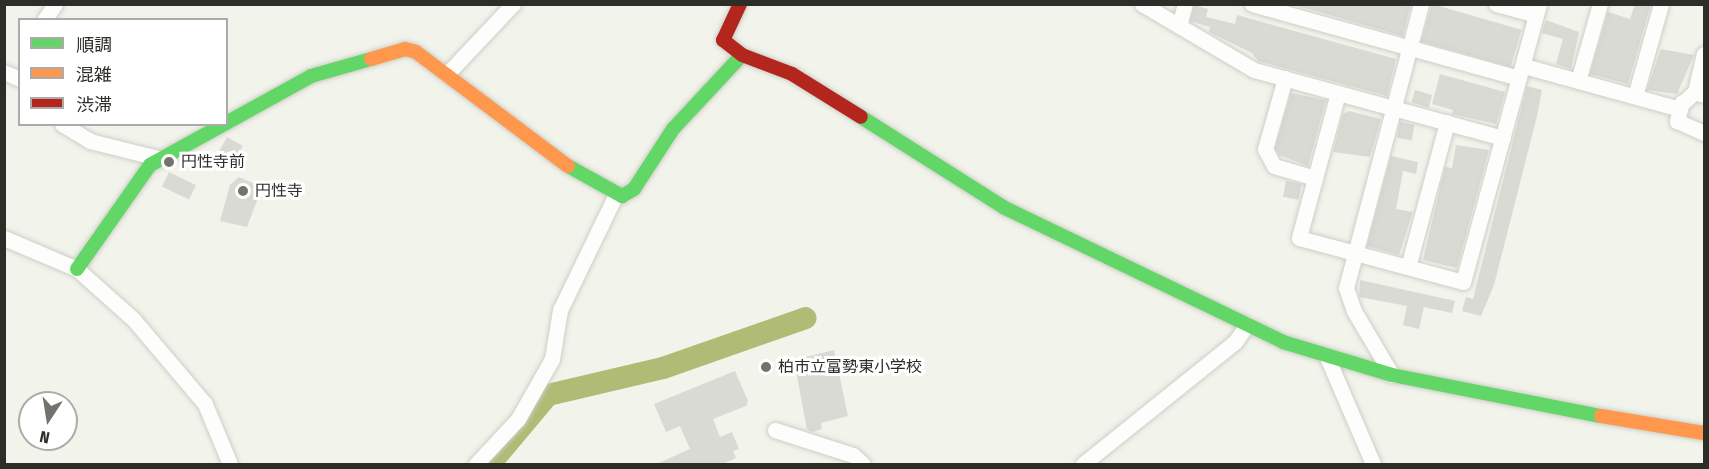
<!DOCTYPE html>
<meta charset="utf-8">
<style>
body{margin:0}
#map{position:relative;width:1709px;height:469px;overflow:hidden;background:#f2f4eb;font-family:"Fira Sans Condensed","Noto Sans JP",sans-serif}
div>[style]{position:absolute}
[style*='--x']{left:calc(var(--x)*1px);top:calc(var(--y)*1px);width:calc(var(--w)*1px);rotate:calc(var(--a)*1deg)}
.river>*{height:22px;margin:-11px;padding:0 11px;transform-origin:11px;border-radius:11px;background:#b0bb75}
.building>*{inset:0;background:#d8dad3;transform-origin:0 0}
.roads{filter:drop-shadow(0 0 2px #cdcfc7) drop-shadow(0 0 2px #cdcfc7)}
.street>*{height:15px;margin:-7.5px;padding:0 7.5px;transform-origin:7.5px;border-radius:7.5px;background:#fdfdfc}
.fast>*{height:14px;margin:-7px;padding:0 7px;transform-origin:7px;border-radius:7px;background:#63d668}
.slow>*{height:14px;margin:-7px;padding:0 7px;transform-origin:7px;border-radius:7px;background:#ff974d}
.jam>*{height:14px;margin:-7px;padding:0 7px;transform-origin:7px;border-radius:7px;background:#b3261e}
.dots>*{width:16px;height:16px;translate:-50% -50%;box-sizing:border-box;border:3px solid #fff;border-radius:50%}
span{translate:-50% -50%;white-space:nowrap;text-align:center;line-height:1.15;-webkit-text-stroke:6px #fff;paint-order:stroke}
.poi-label{font-size:16px;color:#2d2e28}
.left{translate:0 -50%;text-align:left}
.frame{position:absolute;inset:0;border:6px solid #2d2e28;pointer-events:none}
.legend{position:absolute;left:18px;top:18px;width:210px;height:108px;box-sizing:border-box;background:#fff;border:2px solid #ababa9;margin:0;padding:8px 10px;list-style:none;font-size:18px;color:#2d2e28}
.legend li{display:flex;align-items:center;gap:12px;height:30px}
.legend b{width:30px;border:2px solid #ababa9}
.north{position:absolute;left:18px;top:391px;width:60px;height:60px;box-sizing:border-box;background:#fff;border:2px solid #ababa9;border-radius:50%;rotate:192deg;font-size:16px;font-weight:700;line-height:24px;text-align:center;color:#2d2e28}
.north::after{content:'';display:block;margin:auto;width:21px;height:27px;background:#72736c;clip-path:polygon(50% 0,100% 100%,50% 72%,0 100%)}
</style>
<div id="map">
<div class="river">
<i style="--x:490;--y:464;--w:90;--a:-50"></i>
<i style="--x:548;--y:395;--w:118;--a:-13.2"></i>
<i style="--x:663;--y:368;--w:151;--a:-19.3"></i>
</div>
<div class="building">
<i style="clip-path:polygon(1291px 4px,1411px 4px,1403px 36px)"></i>
<i style="left:1432px;top:4px;width:93px;height:39px;rotate:16deg"></i>
<i style="clip-path:polygon(1635px 4px,1651px 4px,1628px 84px,1590px 74px,1608px 12px,1630px 19px)"></i>
<i style="clip-path:polygon(1194px 5px,1208px 9px,1206px 17px,1235px 24px,1237px 15px,1396px 59px,1387px 96px,1258px 61px,1252px 53px,1209px 32px,1210px 27px,1190px 21px)"></i>
<i style="clip-path:polygon(1546px 20px,1579px 32px,1571px 69px,1556px 64px,1563px 39px,1542px 33px)"></i>
<i style="clip-path:polygon(1661px 49px,1694px 55px,1677px 94px,1647px 90px)"></i>
<i style="clip-path:polygon(1440px 74px,1505px 92px,1496px 124px,1452px 114px,1453px 110px,1432px 104px)"></i>
<i style="clip-path:polygon(1527px 86px,1542px 90px,1537px 116px,1494px 285px,1481px 316px,1462px 311px,1466px 297px,1473px 299px)"></i>
<i style="left:1415px;top:90px;width:18px;height:13px;rotate:16deg"></i>
<i style="clip-path:polygon(1291px 93px,1326px 100px,1308px 166px,1279px 155px,1275px 148px)"></i>
<i style="clip-path:polygon(1349px 111px,1381px 119px,1370px 157px,1333px 152px,1343px 114px)"></i>
<i style="left:1400px;top:122px;width:15px;height:16px;rotate:11deg"></i>
<i style="left:227px;top:137px;width:18px;height:16px;rotate:29deg"></i>
<i style="clip-path:polygon(1456px 145px,1489px 150px,1457px 268px,1423px 260px,1445px 167px,1452px 168px)"></i>
<i style="clip-path:polygon(1391px 156px,1418px 162px,1416px 174px,1403px 171px,1396px 209px,1413px 212px,1399px 255px,1367px 246px)"></i>
<i style="left:169px;top:172px;width:30px;height:16px;rotate:26deg"></i>
<i style="clip-path:polygon(239px 177px,262px 187px,247px 227px,220px 221px,230px 185px)"></i>
<i style="left:1286px;top:181px;width:16px;height:16px;rotate:11deg"></i>
<i style="clip-path:polygon(1360px 280px,1455px 301px,1452px 313px,1424px 307px,1419px 329px,1403px 325px,1407px 306px,1359px 297px)"></i>
<i style="clip-path:polygon(834px 350px,848px 416px,821px 423px,822px 429px,813px 432px,807px 430px,794px 360px)"></i>
<i style="clip-path:polygon(735px 371px,748px 401px,746px 406px,713px 419px,720px 437px,732px 432px,739px 449px,733px 451px,736px 458px,720px 465px,654px 465px,690px 449px,680px 426px,666px 432px,654px 404px)"></i>
</div>
<div class="roads">
<div class="street">
<i style="--x:1142;--y:4;--w:130;--a:30.5"></i>
<i style="--x:1254;--y:70;--w:258;--a:15.3"></i>
<i style="--x:1252;--y:4;--w:277;--a:15.5"></i>
<i style="--x:1496;--y:4;--w:41;--a:15.4"></i>
<i style="--x:44;--y:20;--w:19;--a:-55"></i>
<i style="--x:1179;--y:26;--w:23;--a:-75"></i>
<i style="--x:1524;--y:66;--w:159;--a:15.4"></i>
<i style="--x:1677;--y:108;--w:24;--a:-42"></i>
<i style="--x:1695;--y:92;--w:9;--a:18"></i>
<i style="--x:4;--y:72;--w:17;--a:24"></i>
<i style="--x:448;--y:73;--w:95;--a:-46.7"></i>
<i style="--x:1285;--y:78;--w:74;--a:105.7"></i>
<i style="--x:1265;--y:149;--w:19;--a:62"></i>
<i style="--x:1274;--y:166;--w:43;--a:16.3"></i>
<i style="--x:1578;--y:81;--w:80;--a:-74.1"></i>
<i style="--x:1695;--y:92;--w:39;--a:-77"></i>
<i style="--x:1338;--y:93;--w:150;--a:105.1"></i>
<i style="--x:1299;--y:238;--w:170;--a:15"></i>
<i style="--x:1463;--y:282;--w:288;--a:-74.7"></i>
<i style="--x:1635;--y:96;--w:96;--a:-74.2"></i>
<i style="--x:1682;--y:102;--w:20;--a:105"></i>
<i style="--x:1677;--y:121;--w:30;--a:24"></i>
<i style="--x:62;--y:124;--w:33;--a:31"></i>
<i style="--x:90;--y:141;--w:74;--a:14"></i>
<i style="--x:4;--y:238;--w:79;--a:23"></i>
<i style="--x:77;--y:269;--w:76;--a:41.8"></i>
<i style="--x:134;--y:320;--w:110;--a:49.8"></i>
<i style="--x:205;--y:404;--w:65;--a:67.4"></i>
<i style="--x:1408;--y:267;--w:150;--a:-74.9"></i>
<i style="--x:1327;--y:357;--w:116;--a:66.7"></i>
<i style="--x:1392;--y:375;--w:74;--a:-120.7"></i>
<i style="--x:1354;--y:311;--w:24;--a:-109"></i>
<i style="--x:1346;--y:288;--w:294;--a:-75.2"></i>
<i style="--x:775;--y:430;--w:82;--a:17.8"></i>
<i style="--x:853;--y:455;--w:13;--a:42"></i>
<i style="--x:476;--y:464;--w:62;--a:-47"></i>
<i style="--x:518;--y:419;--w:69;--a:-60.5"></i>
<i style="--x:552;--y:359;--w:50;--a:-80.7"></i>
<i style="--x:560;--y:310;--w:127;--a:-64.2"></i>
<i style="--x:1083;--y:464;--w:195;--a:-38.8"></i>
<i style="--x:1235;--y:342;--w:21;--a:-55"></i>
</div>
<div class="fast">
<i style="--x:861;--y:117;--w:170;--a:32.3"></i>
<i style="--x:1005;--y:208;--w:309;--a:25.7"></i>
<i style="--x:1283;--y:342;--w:114;--a:16.8"></i>
<i style="--x:1392;--y:375;--w:213;--a:11.1"></i>
<i style="--x:568;--y:166;--w:62;--a:29.1"></i>
<i style="--x:622;--y:196;--w:14;--a:-30"></i>
<i style="--x:634;--y:189;--w:72;--a:-57"></i>
<i style="--x:673;--y:129;--w:101;--a:-47"></i>
<i style="--x:77;--y:269;--w:127;--a:-54.9"></i>
<i style="--x:150;--y:165;--w:184;--a:-28.9"></i>
<i style="--x:311;--y:76;--w:62;--a:-15.8"></i>
</div>
<div class="slow">
<i style="--x:371;--y:59;--w:35;--a:-16"></i>
<i style="--x:405;--y:49;--w:11;--a:15"></i>
<i style="--x:416;--y:52;--w:190;--a:36.9"></i>
<i style="--x:1601;--y:416;--w:104;--a:9.4"></i>
</div>
<div class="jam">
<i style="--x:740;--y:4;--w:40;--a:115"></i>
<i style="--x:723;--y:40;--w:24;--a:38"></i>
<i style="--x:742;--y:55;--w:53;--a:20.8"></i>
<i style="--x:792;--y:74;--w:81;--a:31.9"></i>
</div>
</div>
<div class="dots">
<i style="left:169px;top:162px;background:#72736c"></i>
<i style="left:243px;top:191px;background:#72736c"></i>
<i style="left:766px;top:367px;background:#72736c"></i>
</div>
<div class="poi-label">
<span class="left" style="left:181px;top:162px">円性寺前</span>
<span class="left" style="left:255px;top:191px">円性寺</span>
<span class="left" style="left:778px;top:367px">柏市立富勢東小学校</span>
</div>
<div class="frame"></div>
<ul class="legend">
<li><b style="height:8px;background:#63d668"></b>順調</li>
<li><b style="height:8px;background:#ff974d"></b>混雑</li>
<li><b style="height:8px;background:#b3261e"></b>渋滞</li>
</ul>
<div class="north">N</div>
</div>
